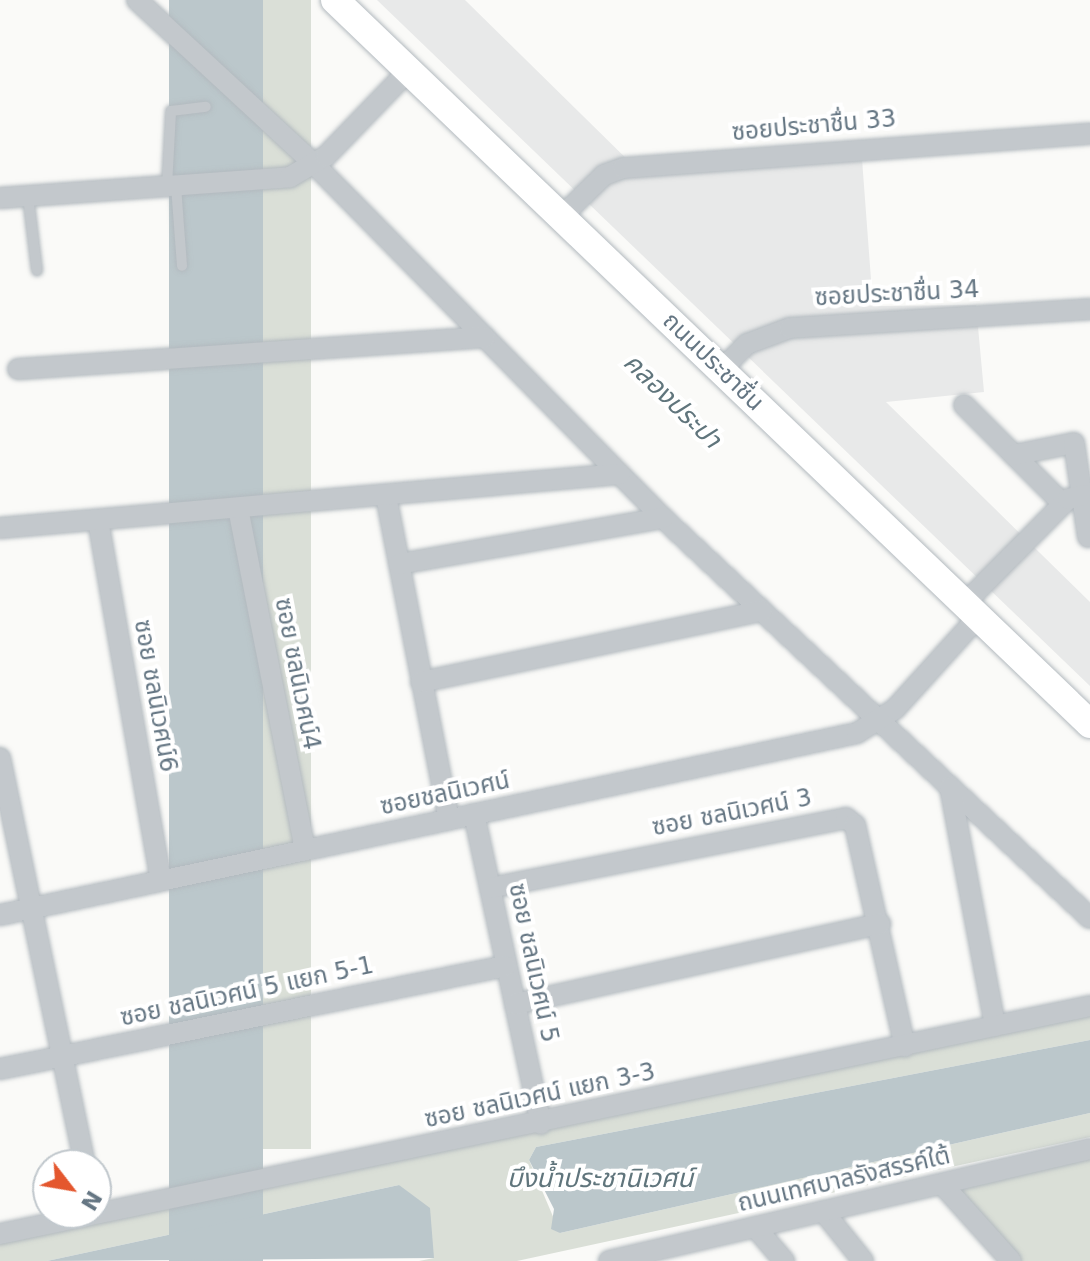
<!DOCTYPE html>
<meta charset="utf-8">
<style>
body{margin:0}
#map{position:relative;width:1090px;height:1261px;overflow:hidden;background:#fafaf8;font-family:"DejaVu Sans","Noto Sans Thai",sans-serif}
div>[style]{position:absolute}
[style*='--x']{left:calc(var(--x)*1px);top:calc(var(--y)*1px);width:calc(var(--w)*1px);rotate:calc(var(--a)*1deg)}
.built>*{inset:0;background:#e8e9e9}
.green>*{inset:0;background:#dadfd7;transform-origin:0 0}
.water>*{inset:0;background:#bbc7cb;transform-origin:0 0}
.roads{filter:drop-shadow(0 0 2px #b3babf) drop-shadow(0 0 2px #b3babf)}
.service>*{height:10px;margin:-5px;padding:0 5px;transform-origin:5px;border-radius:5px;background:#c3c8cc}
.minor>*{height:20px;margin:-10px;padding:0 10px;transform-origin:10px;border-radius:10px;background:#c3c8cc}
.secondary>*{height:28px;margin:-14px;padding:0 14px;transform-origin:14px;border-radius:14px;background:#fff}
span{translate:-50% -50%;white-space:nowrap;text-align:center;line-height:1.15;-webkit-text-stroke:8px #fff;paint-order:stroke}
.street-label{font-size:24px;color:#657683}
.water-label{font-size:26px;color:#60757c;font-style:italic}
.north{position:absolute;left:32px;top:1149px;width:80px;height:80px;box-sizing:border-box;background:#fff;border:2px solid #c1c8cd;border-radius:50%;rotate:121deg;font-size:22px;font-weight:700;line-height:32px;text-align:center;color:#657683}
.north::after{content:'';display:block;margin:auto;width:28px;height:36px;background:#e4572e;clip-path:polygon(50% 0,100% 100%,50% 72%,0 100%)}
</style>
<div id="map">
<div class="built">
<i style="clip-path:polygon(377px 0,465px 0,640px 172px,862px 159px,873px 306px,976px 305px,984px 392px,886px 402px,1090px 602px,1090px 686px)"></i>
</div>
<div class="green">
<i style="left:263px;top:0;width:48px;height:1149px"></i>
<i style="clip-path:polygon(1090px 1012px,1090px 1040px,536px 1147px,529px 1160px,560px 1233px,1090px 1113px,1090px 1137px,517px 1261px,419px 1261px,434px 1258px,399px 1185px,47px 1261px,0 1261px,0 1242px)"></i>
<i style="clip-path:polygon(1090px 1156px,1090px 1261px,1018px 1261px,951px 1187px)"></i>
</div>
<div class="water">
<i style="left:169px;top:0;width:94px;height:1279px"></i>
<i style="clip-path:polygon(1090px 1040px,1090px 1113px,560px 1233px,551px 1229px,554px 1209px,529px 1160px,536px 1147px)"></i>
<i style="clip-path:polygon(399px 1185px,430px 1208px,434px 1258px,47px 1261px)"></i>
</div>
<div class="roads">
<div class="service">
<i style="--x:167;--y:186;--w:75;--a:-86.9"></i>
<i style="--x:171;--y:111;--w:35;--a:-7"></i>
<i style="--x:176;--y:186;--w:80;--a:85.7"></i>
<i style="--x:28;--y:196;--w:75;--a:83.1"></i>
</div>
<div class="minor">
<i style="--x:137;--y:0;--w:243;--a:42.8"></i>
<i style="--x:315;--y:165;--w:496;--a:45.4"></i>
<i style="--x:663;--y:518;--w:585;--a:43.13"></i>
<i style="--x:0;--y:198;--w:291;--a:-4.1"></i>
<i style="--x:290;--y:177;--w:42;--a:-30.3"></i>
<i style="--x:326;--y:156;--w:120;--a:-46"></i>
<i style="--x:561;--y:217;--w:60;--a:-44.3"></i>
<i style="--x:604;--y:175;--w:20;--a:-20"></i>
<i style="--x:623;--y:168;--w:468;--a:-4.2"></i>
<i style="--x:18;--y:369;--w:468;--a:-3.9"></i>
<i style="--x:721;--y:370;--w:37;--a:-45"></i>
<i style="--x:747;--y:344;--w:46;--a:-20.4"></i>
<i style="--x:790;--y:328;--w:301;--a:-3.6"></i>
<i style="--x:964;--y:405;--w:140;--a:45"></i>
<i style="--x:1014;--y:455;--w:61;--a:-11.3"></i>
<i style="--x:1074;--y:443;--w:95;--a:81.5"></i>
<i style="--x:386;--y:496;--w:329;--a:79"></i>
<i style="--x:238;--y:508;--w:349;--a:78.9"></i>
<i style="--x:98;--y:520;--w:365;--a:80.1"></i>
<i style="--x:0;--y:528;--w:622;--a:-4.98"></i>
<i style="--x:399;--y:564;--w:268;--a:-9.9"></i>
<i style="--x:965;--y:603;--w:146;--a:-45.3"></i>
<i style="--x:1068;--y:499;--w:16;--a:-14"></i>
<i style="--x:421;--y:682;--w:348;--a:-11.8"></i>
<i style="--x:0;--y:758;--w:416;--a:78.2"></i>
<i style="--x:950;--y:787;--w:243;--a:79.3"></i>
<i style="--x:474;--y:814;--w:317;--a:77.8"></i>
<i style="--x:490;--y:888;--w:363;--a:-11.1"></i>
<i style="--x:846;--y:818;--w:11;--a:38"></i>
<i style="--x:855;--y:825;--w:227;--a:77.3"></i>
<i style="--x:0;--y:915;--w:876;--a:-11.99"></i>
<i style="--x:857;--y:733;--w:45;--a:-32.3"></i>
<i style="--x:895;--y:709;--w:125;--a:-47.9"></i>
<i style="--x:515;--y:1004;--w:374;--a:-12.4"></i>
<i style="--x:0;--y:1069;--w:515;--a:-11.53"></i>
<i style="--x:942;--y:1184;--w:103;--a:48.1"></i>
<i style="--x:823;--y:1211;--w:64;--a:51.3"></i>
<i style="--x:755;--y:1227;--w:45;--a:49.5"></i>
<i style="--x:0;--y:1234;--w:1114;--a:-11.81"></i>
<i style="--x:609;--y:1261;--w:494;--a:-13.1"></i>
</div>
<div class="secondary">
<i style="--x:335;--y:0;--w:1046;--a:43.8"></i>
</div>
</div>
<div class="street-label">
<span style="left:814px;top:126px;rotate:-5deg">ซอยประชาชื่น 33</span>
<span style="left:897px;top:294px;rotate:-3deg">ซอยประชาชื่น 34</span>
<span style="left:713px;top:362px;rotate:44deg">ถนนประชาชื่น</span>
<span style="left:297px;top:674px;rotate:79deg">ซอย ชลนิเวศน์4</span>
<span style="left:155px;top:696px;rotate:80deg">ซอย ชลนิเวศน์6</span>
<span style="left:445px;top:794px;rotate:-12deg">ซอยชลนิเวศน์</span>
<span style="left:732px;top:813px;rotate:-11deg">ซอย ชลนิเวศน์ 3</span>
<span style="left:533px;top:963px;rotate:78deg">ซอย ชลนิเวศน์ 5</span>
<span style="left:247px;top:992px;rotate:-12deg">ซอย ชลนิเวศน์ 5 แยก 5-1</span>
<span style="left:540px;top:1096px;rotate:-12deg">ซอย ชลนิเวศน์ แยก 3-3</span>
<span style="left:844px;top:1180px;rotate:-13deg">ถนนเทศบาลรังสรรค์ใต้</span>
</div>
<div class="water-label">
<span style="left:672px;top:401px;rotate:44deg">คลองประปา</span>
<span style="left:600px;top:1179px">บึงน้ำประชานิเวศน์</span>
</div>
<div class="north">N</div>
</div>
